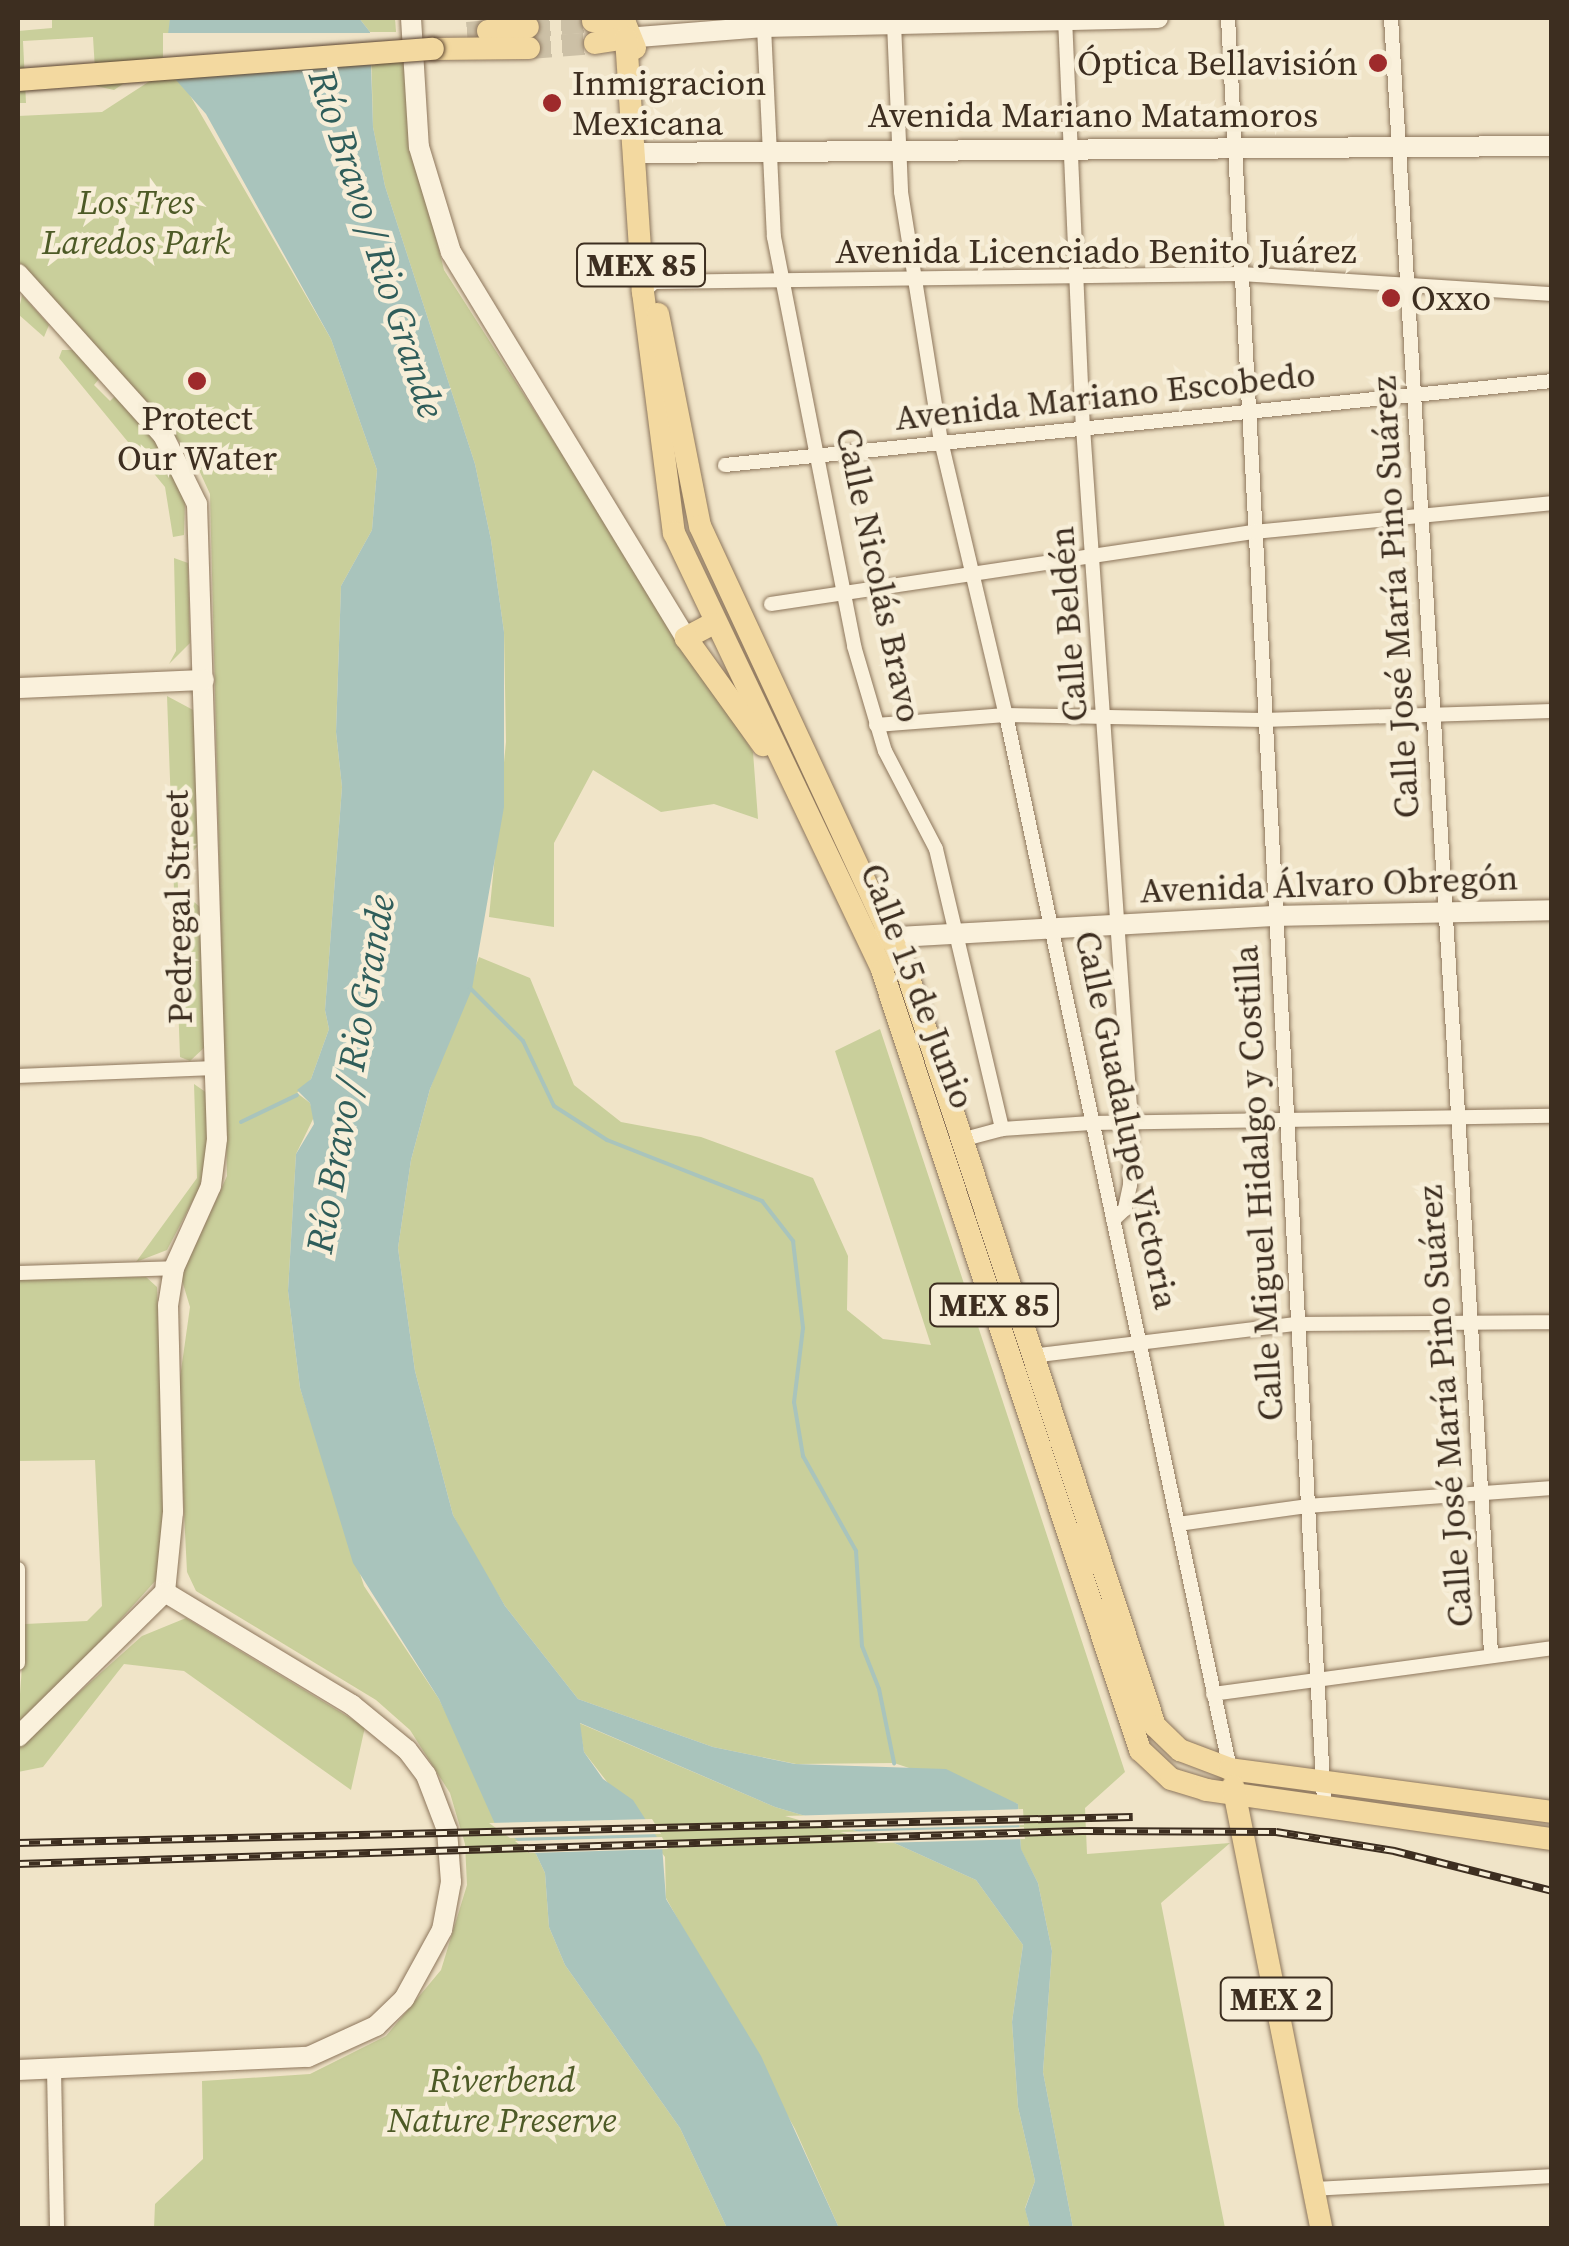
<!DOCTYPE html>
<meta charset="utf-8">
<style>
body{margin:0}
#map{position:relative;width:1569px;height:2246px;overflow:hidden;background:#f0e4c8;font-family:"Source Serif 4",serif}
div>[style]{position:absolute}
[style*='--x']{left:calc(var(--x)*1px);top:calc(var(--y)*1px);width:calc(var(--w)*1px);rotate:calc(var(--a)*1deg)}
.green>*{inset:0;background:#c9cf9b}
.water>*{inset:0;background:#a9c4bc}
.pier>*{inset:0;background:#f0e4c8;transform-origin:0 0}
.stream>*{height:4px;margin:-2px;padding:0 2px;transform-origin:2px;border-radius:2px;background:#a9c4bc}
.primary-tunnel>*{height:22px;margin-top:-11px;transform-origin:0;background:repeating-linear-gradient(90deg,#ccc0a6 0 22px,transparent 0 33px)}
.roads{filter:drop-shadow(0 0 2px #8d765c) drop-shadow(0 0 2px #8d765c)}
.street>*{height:14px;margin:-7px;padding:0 7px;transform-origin:7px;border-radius:7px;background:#faf1dc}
.secondary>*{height:20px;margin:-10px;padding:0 10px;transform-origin:10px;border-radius:10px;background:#faf1dc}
.primary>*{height:22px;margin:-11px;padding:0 11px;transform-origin:11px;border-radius:11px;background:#f3d9a0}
.rail>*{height:8px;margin-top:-4px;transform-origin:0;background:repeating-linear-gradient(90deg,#f7eed8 0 11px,#3d2e20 0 22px);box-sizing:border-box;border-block:2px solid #3d2e20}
.bridges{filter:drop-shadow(0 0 2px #5b4430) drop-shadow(0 0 2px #5b4430)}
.primary-bridge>*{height:22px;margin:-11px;padding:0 11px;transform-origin:11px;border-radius:11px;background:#f3d9a0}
.dots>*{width:28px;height:28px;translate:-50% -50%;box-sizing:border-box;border:5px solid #f7eed8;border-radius:50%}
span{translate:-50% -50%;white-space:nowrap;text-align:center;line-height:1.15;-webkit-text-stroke:9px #f7eed8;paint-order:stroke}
.shield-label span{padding:2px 8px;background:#f7eed8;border:2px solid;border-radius:8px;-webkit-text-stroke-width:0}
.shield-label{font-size:32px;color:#3d2e20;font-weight:700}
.poi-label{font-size:35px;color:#3d2e20}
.right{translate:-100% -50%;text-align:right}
.left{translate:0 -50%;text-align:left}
.street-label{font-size:35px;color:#3d2e20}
.park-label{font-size:35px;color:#4d5a26;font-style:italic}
.water-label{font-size:38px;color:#2f5d5a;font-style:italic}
.frame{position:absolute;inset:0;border:20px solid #3d2e20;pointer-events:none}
</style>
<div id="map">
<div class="green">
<i style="clip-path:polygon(52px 18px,170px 18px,169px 53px,114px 90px,96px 86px,93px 37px,23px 41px,26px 103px,18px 103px,18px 31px,52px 28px)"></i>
<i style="clip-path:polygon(359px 18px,395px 18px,396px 32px,370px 32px)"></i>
<i style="clip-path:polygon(408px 40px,420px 174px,444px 270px,753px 752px,758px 819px,714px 804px,661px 812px,593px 770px,554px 843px,554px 927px,489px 917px,506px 742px,504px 632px,491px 540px,475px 464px,385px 186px,373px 127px,371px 43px)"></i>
<i style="clip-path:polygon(173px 66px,331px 339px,377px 470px,372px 530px,341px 586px,336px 732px,342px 787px,325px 1010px,329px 1029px,311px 1079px,297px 1093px,310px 1103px,314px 1117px,296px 1154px,288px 1291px,300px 1388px,364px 1586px,439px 1699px,473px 1768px,536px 1854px,545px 1873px,549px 1927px,565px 1965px,680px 2128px,727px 2228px,154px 2228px,155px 2204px,203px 2159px,202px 2081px,310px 2074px,386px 2036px,441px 1970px,467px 1885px,465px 1844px,450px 1793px,410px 1730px,376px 1700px,196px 1591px,187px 1572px,178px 1392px,190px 1307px,181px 1277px,227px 1176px,210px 494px,193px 457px,18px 261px,18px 116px,102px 112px)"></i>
<i style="clip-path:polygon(22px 295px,49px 325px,44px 337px,18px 314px)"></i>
<i style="clip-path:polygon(62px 350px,73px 350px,99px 379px,94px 385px,110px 401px,115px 396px,155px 440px,185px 502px,184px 535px,173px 537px,165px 487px,59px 358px)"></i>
<i style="clip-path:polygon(174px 558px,188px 563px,190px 643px,169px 664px,176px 651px)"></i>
<i style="clip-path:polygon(167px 696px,195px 711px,198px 846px,177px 867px,178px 888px,200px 907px,206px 1046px,190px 1061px,180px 1057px)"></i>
<i style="clip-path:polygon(479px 957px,530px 978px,574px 1085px,621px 1122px,701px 1137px,813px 1178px,848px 1256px,847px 1310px,883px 1339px,931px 1345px,835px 1051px,880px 1029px,1125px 1772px,1085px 1808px,1087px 1854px,1230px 1843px,1161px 1903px,1225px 2228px,1073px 2228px,1043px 2072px,1052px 1951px,1038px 1883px,1021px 1850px,1018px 1804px,894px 1763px,796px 1764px,713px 1747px,578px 1699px,505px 1606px,471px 1550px,453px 1515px,415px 1371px,398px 1248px,411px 1160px,430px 1089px)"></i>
<i style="clip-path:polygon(194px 1084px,207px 1093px,209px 1139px,200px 1187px,167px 1250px,136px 1262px,197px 1178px)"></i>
<i style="clip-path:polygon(146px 1277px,157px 1287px,167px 1521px,157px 1579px,56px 1691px,18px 1722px,25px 1624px,87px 1621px,102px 1606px,95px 1460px,18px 1461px,18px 1279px)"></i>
<i style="clip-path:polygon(186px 1618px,365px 1727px,351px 1790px,184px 1671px,124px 1664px,43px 1767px,18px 1772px,18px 1747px,142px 1636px)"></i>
<i style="clip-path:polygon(579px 1723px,775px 1807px,890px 1841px,976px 1880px,1023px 1945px,1012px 2022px,1018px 2107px,1035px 2181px,1025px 2208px,1030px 2228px,839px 2228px,795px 2129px,666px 1898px,665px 1857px,584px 1752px)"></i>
</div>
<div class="water">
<i style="clip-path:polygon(170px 18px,359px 18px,370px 32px,373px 127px,385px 186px,475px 464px,491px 540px,504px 632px,504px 807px,472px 989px,430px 1089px,411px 1160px,398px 1248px,415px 1371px,453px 1515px,505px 1606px,578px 1699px,713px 1747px,795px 1764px,946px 1769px,1018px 1804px,1021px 1849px,1038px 1883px,1052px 1951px,1043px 2072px,1073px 2228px,1030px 2228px,1025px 2209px,1035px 2181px,1018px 2107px,1012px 2022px,1023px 1945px,976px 1880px,890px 1841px,775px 1807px,580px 1723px,584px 1752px,603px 1779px,633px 1800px,662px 1845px,666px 1899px,761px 2056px,839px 2228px,727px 2228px,680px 2128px,565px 1965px,549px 1927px,545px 1873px,536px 1854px,495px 1824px,439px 1699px,353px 1563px,300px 1388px,288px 1291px,296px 1154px,314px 1124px,310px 1103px,297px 1090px,311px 1079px,329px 1029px,325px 1010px,342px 787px,336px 732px,341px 586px,372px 530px,377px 470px,331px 339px,206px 114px,176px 80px,167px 43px)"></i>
</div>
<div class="pier">
<i style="left:375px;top:33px;width:32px;height:212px;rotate:90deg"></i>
<i style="clip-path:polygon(1023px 1809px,1024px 1825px,834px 1830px,785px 1816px)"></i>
<i style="clip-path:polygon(652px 1819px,661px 1834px,510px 1838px,489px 1823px)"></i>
<i style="clip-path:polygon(1024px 1827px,1025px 1839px,879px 1843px,840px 1832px)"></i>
<i style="clip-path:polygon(662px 1837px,668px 1849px,529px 1853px,515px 1841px)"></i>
</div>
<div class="stream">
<i style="--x:470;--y:988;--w:75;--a:45"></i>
<i style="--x:523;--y:1041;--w:72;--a:64.5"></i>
<i style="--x:554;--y:1106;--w:63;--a:32.7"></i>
<i style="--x:607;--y:1140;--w:167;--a:21.5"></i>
<i style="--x:762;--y:1201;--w:51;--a:52.2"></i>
<i style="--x:793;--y:1241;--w:88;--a:83.4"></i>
<i style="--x:803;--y:1328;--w:75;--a:96.9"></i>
<i style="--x:794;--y:1402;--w:55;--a:80.5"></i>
<i style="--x:803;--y:1456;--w:109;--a:60.8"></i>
<i style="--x:856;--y:1551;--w:95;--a:86.4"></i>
<i style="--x:862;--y:1646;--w:46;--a:68.4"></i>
<i style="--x:879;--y:1689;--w:76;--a:78.5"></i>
<i style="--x:241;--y:1122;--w:62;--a:-25.7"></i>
</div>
<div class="primary-tunnel">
<i style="--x:528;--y:27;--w:65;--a:-5.3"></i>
<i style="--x:467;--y:33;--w:21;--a:-5"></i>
<i style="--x:529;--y:48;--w:66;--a:-4.3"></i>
</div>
<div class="roads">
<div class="street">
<i style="--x:1065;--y:18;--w:409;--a:87.5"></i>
<i style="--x:1083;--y:427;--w:697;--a:86.05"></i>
<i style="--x:1131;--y:1122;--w:63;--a:90.9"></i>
<i style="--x:1130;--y:1185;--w:25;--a:102"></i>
<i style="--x:1125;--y:1209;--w:16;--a:137"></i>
<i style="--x:1228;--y:18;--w:1790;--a:86.92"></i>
<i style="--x:1391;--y:18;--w:1638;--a:86.5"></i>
<i style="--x:894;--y:23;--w:169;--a:87.6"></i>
<i style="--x:901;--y:192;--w:252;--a:80.9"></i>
<i style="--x:941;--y:441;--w:282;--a:76.7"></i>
<i style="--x:1006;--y:715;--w:1078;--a:78"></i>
<i style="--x:764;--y:27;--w:210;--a:87.3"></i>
<i style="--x:774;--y:237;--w:417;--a:78.9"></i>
<i style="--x:854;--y:646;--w:109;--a:73.6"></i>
<i style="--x:885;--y:751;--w:110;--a:62.5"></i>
<i style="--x:936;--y:849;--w:288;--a:76.7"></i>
<i style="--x:643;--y:292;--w:15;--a:-42"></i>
<i style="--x:654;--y:282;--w:587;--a:-0.78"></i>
<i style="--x:1241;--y:274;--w:312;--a:3.7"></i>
<i style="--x:725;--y:465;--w:831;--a:-5.8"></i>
<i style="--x:771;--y:604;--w:487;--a:-8.5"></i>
<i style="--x:1253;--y:532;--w:300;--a:-5.5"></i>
<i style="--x:876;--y:725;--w:130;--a:-4.4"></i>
<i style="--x:1006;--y:715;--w:257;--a:1.1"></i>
<i style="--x:1263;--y:720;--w:289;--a:-1.8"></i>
<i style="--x:18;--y:1076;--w:196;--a:-2.3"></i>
<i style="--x:961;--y:1140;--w:42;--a:-15"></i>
<i style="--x:1002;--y:1129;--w:89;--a:-3.9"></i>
<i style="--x:1091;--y:1123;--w:461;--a:-0.9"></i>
<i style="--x:18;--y:1273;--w:156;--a:-1.8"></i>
<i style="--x:1031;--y:1356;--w:267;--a:-6.9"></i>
<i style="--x:1296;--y:1324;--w:256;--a:-0.4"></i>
<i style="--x:1178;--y:1524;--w:130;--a:-7.9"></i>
<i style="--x:1307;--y:1506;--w:246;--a:-4.2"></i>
<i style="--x:18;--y:1569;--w:94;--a:90"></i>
<i style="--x:1213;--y:1694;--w:342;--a:-7.7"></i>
<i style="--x:54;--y:2069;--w:159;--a:88.9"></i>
<i style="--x:1313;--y:2189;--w:239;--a:-3.1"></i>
</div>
<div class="secondary">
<i style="--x:411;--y:18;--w:129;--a:86.5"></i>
<i style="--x:419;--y:147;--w:110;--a:73.1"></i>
<i style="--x:451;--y:252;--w:452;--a:58.7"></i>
<i style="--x:626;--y:28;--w:10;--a:90"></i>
<i style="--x:626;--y:38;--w:138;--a:-4.6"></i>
<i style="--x:764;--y:27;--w:394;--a:-1.3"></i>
<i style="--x:634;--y:153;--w:918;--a:-0.44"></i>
<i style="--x:18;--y:274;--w:217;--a:48"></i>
<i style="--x:163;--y:435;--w:77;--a:63.8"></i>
<i style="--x:197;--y:504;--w:635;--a:88.2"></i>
<i style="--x:217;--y:1139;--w:47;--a:97.3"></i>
<i style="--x:211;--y:1186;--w:90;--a:114.3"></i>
<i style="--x:174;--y:1268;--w:37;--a:99"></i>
<i style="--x:168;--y:1305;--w:207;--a:88.6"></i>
<i style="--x:173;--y:1512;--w:80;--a:95.7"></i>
<i style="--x:165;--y:1592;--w:206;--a:135.4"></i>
<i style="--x:18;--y:688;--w:186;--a:-2.5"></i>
<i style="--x:880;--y:938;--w:394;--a:-3.2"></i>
<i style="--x:1273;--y:916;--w:279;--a:-1.2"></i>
<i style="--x:18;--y:2070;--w:290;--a:-2.6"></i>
<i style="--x:308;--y:2057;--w:75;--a:-24.5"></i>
<i style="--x:376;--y:2026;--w:39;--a:-44"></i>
<i style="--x:404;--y:1999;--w:79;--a:-61.2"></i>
<i style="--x:442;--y:1930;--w:49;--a:-79.4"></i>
<i style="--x:451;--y:1882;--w:52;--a:-94.4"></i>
<i style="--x:447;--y:1830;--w:59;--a:-110.9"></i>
<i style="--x:426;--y:1775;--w:31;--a:-127"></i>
<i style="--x:407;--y:1750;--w:71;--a:-140.7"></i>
<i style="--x:352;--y:1705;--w:218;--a:-148.9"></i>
</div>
<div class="primary">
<i style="--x:593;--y:21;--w:32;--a:4"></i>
<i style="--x:625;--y:23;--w:27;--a:68"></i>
<i style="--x:488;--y:31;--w:40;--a:-5.7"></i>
<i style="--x:595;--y:43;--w:31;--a:-9"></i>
<i style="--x:626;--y:38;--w:255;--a:86.2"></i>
<i style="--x:643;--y:292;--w:243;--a:82.7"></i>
<i style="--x:674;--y:533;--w:484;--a:64.5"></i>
<i style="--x:882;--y:970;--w:822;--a:71.7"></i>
<i style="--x:1140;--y:1750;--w:42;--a:43.1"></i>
<i style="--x:1171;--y:1779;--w:37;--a:17"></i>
<i style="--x:1206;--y:1790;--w:349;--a:8.1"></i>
<i style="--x:433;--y:49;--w:96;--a:-0.6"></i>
<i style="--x:658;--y:314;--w:216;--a:78.8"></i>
<i style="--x:700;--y:526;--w:489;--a:65.1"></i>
<i style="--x:906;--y:969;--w:797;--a:71.79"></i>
<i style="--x:1155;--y:1726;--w:35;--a:44"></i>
<i style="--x:1180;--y:1750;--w:53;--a:20.8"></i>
<i style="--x:1230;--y:1769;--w:325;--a:7.6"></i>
<i style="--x:712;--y:624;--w:30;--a:152"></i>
<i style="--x:686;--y:638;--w:132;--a:54.3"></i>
<i style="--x:1233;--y:1786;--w:451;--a:78.7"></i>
</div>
</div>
<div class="rail">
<i style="--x:18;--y:1843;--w:1115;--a:-1.34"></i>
<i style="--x:18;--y:1864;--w:1065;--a:-1.78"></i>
<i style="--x:1082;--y:1831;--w:194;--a:0.3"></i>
<i style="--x:1276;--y:1832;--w:120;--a:9.1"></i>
<i style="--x:1394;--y:1851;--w:163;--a:14.2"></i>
</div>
<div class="bridges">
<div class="primary-bridge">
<i style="--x:18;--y:80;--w:416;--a:-4.3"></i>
</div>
</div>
<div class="dots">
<i style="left:1378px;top:63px;background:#9e2a2b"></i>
<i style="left:552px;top:103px;background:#9e2a2b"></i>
<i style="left:1391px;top:298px;background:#9e2a2b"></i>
<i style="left:197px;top:381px;background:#9e2a2b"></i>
</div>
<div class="shield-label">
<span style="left:641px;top:265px">MEX 85</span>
<span style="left:994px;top:1305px">MEX 85</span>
<span style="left:1276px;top:1999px">MEX 2</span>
</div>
<div class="poi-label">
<span class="right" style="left:1358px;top:63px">Óptica Bellavisión</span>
<span class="left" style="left:572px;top:103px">Inmigracion<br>Mexicana</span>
<span class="left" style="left:1411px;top:298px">Oxxo</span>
<span style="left:197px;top:438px">Protect<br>Our Water</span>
</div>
<div class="street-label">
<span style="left:1093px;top:115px">Avenida Mariano Matamoros</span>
<span style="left:1096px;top:251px">Avenida Licenciado Benito Juárez</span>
<span style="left:1105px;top:396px;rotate:-6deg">Avenida Mariano Escobedo</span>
<span style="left:879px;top:575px;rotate:78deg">Calle Nicolás Bravo</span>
<span style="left:1395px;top:597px;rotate:-93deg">Calle José María Pino Suárez</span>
<span style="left:1068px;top:624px;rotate:-94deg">Calle Beldén</span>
<span style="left:1329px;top:884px;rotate:-2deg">Avenida Álvaro Obregón</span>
<span style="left:178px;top:907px;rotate:-91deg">Pedregal Street</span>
<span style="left:918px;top:986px;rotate:69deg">Calle 15 de Junio</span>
<span style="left:1127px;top:1120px;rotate:78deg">Calle Guadalupe Victoria</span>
<span style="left:1258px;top:1183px;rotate:-93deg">Calle Miguel Hidalgo y Costilla</span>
<span style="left:1445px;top:1406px;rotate:-94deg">Calle José María Pino Suárez</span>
</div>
<div class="park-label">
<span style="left:136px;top:222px">Los Tres<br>Laredos Park</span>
<span style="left:502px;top:2100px">Riverbend<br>Nature Preserve</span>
</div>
<div class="water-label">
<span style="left:376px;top:244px;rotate:72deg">Río Bravo / Rio Grande</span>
<span style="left:351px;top:1074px;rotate:-80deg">Río Bravo / Rio Grande</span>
</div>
<div class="frame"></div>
</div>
